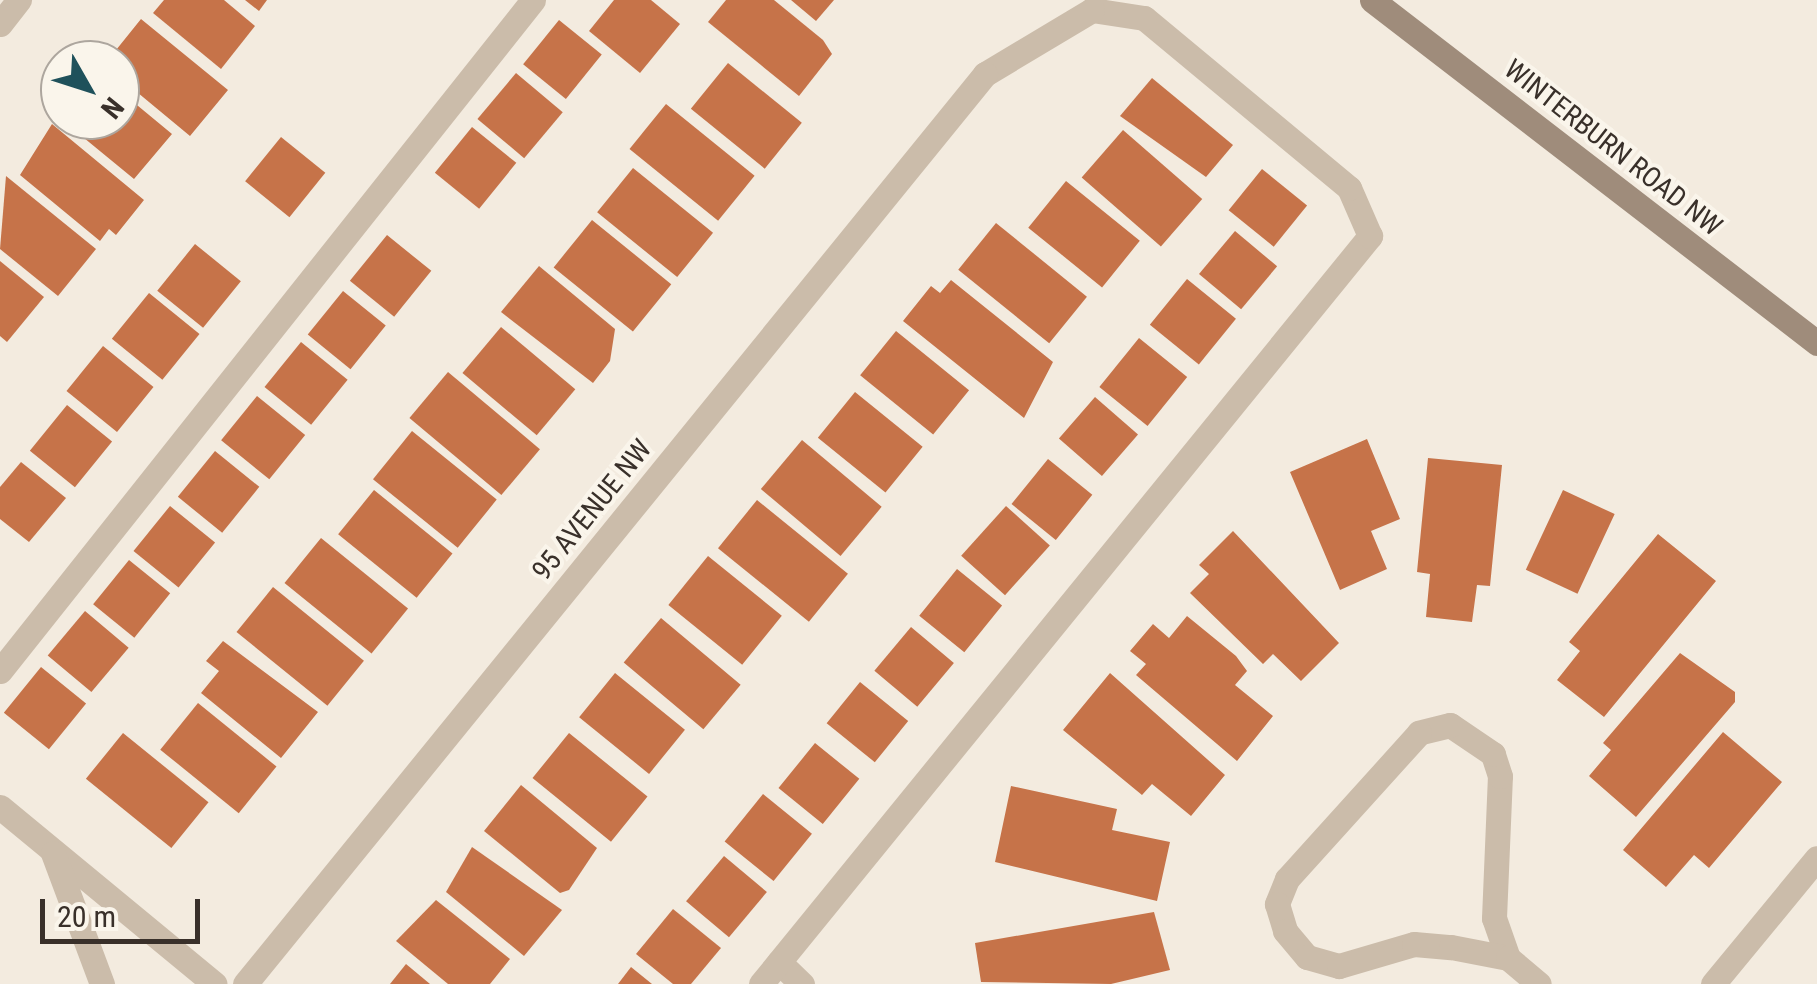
<!DOCTYPE html>
<style>
body{margin:0}
#map{position:relative;width:1817px;height:984px;overflow:hidden;background:#f3ebdf;font-family:"Roboto Condensed",sans-serif}
div>[style]{position:absolute}
[style*='--x']{left:calc(var(--x)*1px);top:calc(var(--y)*1px);width:calc(var(--w)*1px);rotate:calc(var(--a)*1deg)}
.building>*{inset:0;background:#c67349;transform-origin:0 0}
.service>*{height:25px;margin:-12.5px;padding:0 12.5px;transform-origin:12.5px;border-radius:12.5px;background:#cbbcaa}
.minor>*{height:25px;margin:-12.5px;padding:0 12.5px;transform-origin:12.5px;border-radius:12.5px;background:#cbbcaa}
.tertiary>*{height:25px;margin:-12.5px;padding:0 12.5px;transform-origin:12.5px;border-radius:12.5px;background:#cbbcaa}
.secondary>*{height:25px;margin:-12.5px;padding:0 12.5px;transform-origin:12.5px;border-radius:12.5px;background:#9f8c7b}
span{translate:-50% -50%;white-space:nowrap;text-align:center;line-height:1.15;-webkit-text-stroke:8px #faf5eb;paint-order:stroke}
.street-label{font-size:28px;color:#39302a}
.north{position:absolute;left:40px;top:40px;width:100px;height:100px;box-sizing:border-box;background:#faf5eb;border:2px solid #ada69e;border-radius:50%;rotate:129deg;font-size:28px;font-weight:700;line-height:40px;text-align:center;color:#39302a}
.north::after{content:'';display:block;margin:auto;width:35px;height:45px;background:#1f515b;clip-path:polygon(50% 0,100% 100%,50% 72%,0 100%)}
.scale{position:absolute;left:40px;top:899px;width:160px;height:45px;box-sizing:border-box;border:5px solid #39302a;border-top:0;padding-left:12px;font-size:30px;line-height:35px;white-space:nowrap;color:#39302a;-webkit-text-stroke:8px #faf5eb;paint-order:stroke}
</style>
<div id="map">
<div class="building">
<i style="clip-path:polygon(164px 0,224px 0,255px 26px,221px 69px,153px 13px)"></i>
<i style="clip-path:polygon(245px 0,267px 0,259px 11px)"></i>
<i style="clip-path:polygon(614px 0,651px 0,680px 24px,640px 73px,589px 31px)"></i>
<i style="clip-path:polygon(726px 0,774px 0,823px 40px,832px 54px,799px 96px,708px 22px)"></i>
<i style="clip-path:polygon(791px 0,834px 0,816px 21px)"></i>
<i style="clip-path:polygon(141px 19px,228px 90px,190px 136px,120px 78px,120px 60px,108px 60px)"></i>
<i style="left:559px;top:20px;width:55px;height:57px;rotate:39deg"></i>
<i style="left:728px;top:63px;width:95px;height:59px;rotate:39deg"></i>
<i style="left:516px;top:73px;width:61px;height:60px;rotate:40deg"></i>
<i style="clip-path:polygon(1152px 78px,1233px 145px,1206px 177px,1120px 116px)"></i>
<i style="clip-path:polygon(120px 91px,172px 134px,134px 179px,67px 124px,120px 120px)"></i>
<i style="left:666px;top:104px;width:114px;height:58px;rotate:39deg"></i>
<i style="clip-path:polygon(52px 124px,144px 200px,116px 235px,109px 229px,100px 241px,20px 175px)"></i>
<i style="left:472px;top:127px;width:57px;height:59px;rotate:39deg"></i>
<i style="left:1123px;top:130px;width:105px;height:63px;rotate:41deg"></i>
<i style="left:281px;top:137px;width:57px;height:57px;rotate:39deg"></i>
<i style="left:633px;top:168px;width:103px;height:57px;rotate:39deg"></i>
<i style="left:1262px;top:169px;width:58px;height:53px;rotate:39deg"></i>
<i style="clip-path:polygon(6px 176px,96px 249px,58px 296px,0 249px)"></i>
<i style="left:1066px;top:181px;width:95px;height:60px;rotate:39deg"></i>
<i style="left:592px;top:220px;width:102px;height:61px;rotate:39deg"></i>
<i style="left:996px;top:223px;width:117px;height:60px;rotate:39deg"></i>
<i style="left:1235px;top:231px;width:55px;height:56px;rotate:40deg"></i>
<i style="left:387px;top:235px;width:57px;height:59px;rotate:39deg"></i>
<i style="left:195px;top:244px;width:59px;height:60px;rotate:39deg"></i>
<i style="clip-path:polygon(0 261px,44px 297px,7px 342px,0 336px)"></i>
<i style="clip-path:polygon(539px 266px,615px 329px,610px 361px,593px 383px,501px 312px)"></i>
<i style="left:1187px;top:279px;width:63px;height:59px;rotate:39deg"></i>
<i style="clip-path:polygon(951px 280px,1053px 362px,1024px 418px,903px 321px,931px 286px,940px 293px)"></i>
<i style="left:343px;top:291px;width:55px;height:56px;rotate:39deg"></i>
<i style="left:149px;top:293px;width:65px;height:59px;rotate:39deg"></i>
<i style="left:501px;top:327px;width:97px;height:60px;rotate:40deg"></i>
<i style="left:896px;top:331px;width:94px;height:57px;rotate:39deg"></i>
<i style="left:1139px;top:338px;width:62px;height:63px;rotate:39deg"></i>
<i style="left:301px;top:342px;width:60px;height:58px;rotate:39deg"></i>
<i style="left:103px;top:346px;width:65px;height:58px;rotate:39deg"></i>
<i style="left:448px;top:372px;width:120px;height:60px;rotate:40deg"></i>
<i style="left:855px;top:392px;width:87px;height:59px;rotate:39deg"></i>
<i style="left:257px;top:396px;width:62px;height:57px;rotate:39deg"></i>
<i style="left:1095px;top:397px;width:57px;height:55px;rotate:41deg"></i>
<i style="left:67px;top:405px;width:58px;height:59px;rotate:39deg"></i>
<i style="left:412px;top:431px;width:109px;height:62px;rotate:39deg"></i>
<i style="clip-path:polygon(1367px 439px,1400px 519px,1371px 531px,1387px 569px,1340px 590px,1290px 472px)"></i>
<i style="left:802px;top:440px;width:104px;height:64px;rotate:40deg"></i>
<i style="left:215px;top:451px;width:57px;height:59px;rotate:39deg"></i>
<i style="clip-path:polygon(1428px 458px,1502px 465px,1490px 586px,1477px 585px,1472px 622px,1426px 617px,1430px 574px,1417px 572px)"></i>
<i style="left:1048px;top:459px;width:57px;height:58px;rotate:39deg"></i>
<i style="clip-path:polygon(21px 462px,66px 498px,29px 542px,0 519px,0 487px)"></i>
<i style="left:374px;top:490px;width:101px;height:57px;rotate:39deg"></i>
<i style="left:1563px;top:490px;width:57px;height:88px;rotate:25deg"></i>
<i style="left:757px;top:500px;width:117px;height:62px;rotate:39deg"></i>
<i style="left:170px;top:506px;width:58px;height:58px;rotate:39deg"></i>
<i style="left:1006px;top:506px;width:59px;height:67px;rotate:42deg"></i>
<i style="clip-path:polygon(1233px 531px,1339px 643px,1301px 681px,1273px 654px,1263px 664px,1190px 593px,1209px 574px,1199px 565px)"></i>
<i style="clip-path:polygon(1658px 534px,1716px 581px,1604px 717px,1557px 680px,1580px 651px,1569px 642px)"></i>
<i style="left:321px;top:538px;width:112px;height:58px;rotate:39deg"></i>
<i style="left:708px;top:556px;width:95px;height:63px;rotate:39deg"></i>
<i style="left:129px;top:560px;width:53px;height:57px;rotate:39deg"></i>
<i style="left:957px;top:569px;width:58px;height:60px;rotate:39deg"></i>
<i style="left:273px;top:587px;width:117px;height:58px;rotate:39deg"></i>
<i style="left:85px;top:611px;width:57px;height:58px;rotate:40deg"></i>
<i style="clip-path:polygon(1187px 616px,1236px 656px,1247px 671px,1235px 685px,1273px 716px,1237px 761px,1136px 675px,1146px 664px,1130px 651px,1153px 624px,1169px 638px)"></i>
<i style="left:661px;top:618px;width:104px;height:58px;rotate:40deg"></i>
<i style="left:911px;top:627px;width:56px;height:57px;rotate:40deg"></i>
<i style="clip-path:polygon(223px 641px,318px 712px,281px 758px,201px 693px,219px 671px,206px 661px)"></i>
<i style="clip-path:polygon(1680px 653px,1735px 692px,1735px 702px,1636px 817px,1589px 776px,1611px 750px,1603px 743px)"></i>
<i style="left:41px;top:667px;width:58px;height:59px;rotate:39deg"></i>
<i style="left:615px;top:673px;width:90px;height:57px;rotate:39deg"></i>
<i style="clip-path:polygon(1110px 673px,1225px 775px,1191px 816px,1152px 784px,1142px 795px,1063px 730px)"></i>
<i style="left:860px;top:682px;width:62px;height:53px;rotate:39deg"></i>
<i style="left:198px;top:703px;width:101px;height:60px;rotate:39deg"></i>
<i style="clip-path:polygon(1723px 732px,1782px 782px,1709px 868px,1694px 855px,1666px 887px,1623px 850px)"></i>
<i style="left:123px;top:733px;width:110px;height:59px;rotate:39deg"></i>
<i style="left:569px;top:733px;width:101px;height:58px;rotate:39deg"></i>
<i style="left:815px;top:743px;width:57px;height:58px;rotate:39deg"></i>
<i style="clip-path:polygon(521px 785px,597px 848px,569px 890px,560px 893px,484px 831px)"></i>
<i style="clip-path:polygon(1011px 786px,1117px 809px,1112px 830px,1170px 842px,1157px 901px,995px 862px)"></i>
<i style="left:763px;top:794px;width:63px;height:61px;rotate:39deg"></i>
<i style="clip-path:polygon(472px 847px,562px 910px,524px 956px,446px 892px)"></i>
<i style="left:724px;top:856px;width:56px;height:59px;rotate:40deg"></i>
<i style="clip-path:polygon(436px 900px,510px 959px,490px 984px,448px 984px,396px 941px)"></i>
<i style="clip-path:polygon(673px 909px,721px 948px,691px 984px,673px 984px,636px 954px)"></i>
<i style="clip-path:polygon(1154px 912px,1170px 970px,1111px 984px,981px 982px,975px 943px)"></i>
<i style="clip-path:polygon(406px 964px,430px 984px,390px 984px)"></i>
<i style="clip-path:polygon(631px 967px,652px 984px,618px 984px)"></i>
</div>
<div class="service">
<i style="--x:0;--y:671;--w:857;--a:-51.54"></i>
<i style="--x:779;--y:962;--w:32;--a:44"></i>
<i style="--x:761;--y:984;--w:965;--a:-50.85"></i>
<i style="--x:1370;--y:236;--w:52;--a:-113.6"></i>
<i style="--x:1349;--y:188;--w:266;--a:-140.3"></i>
<i style="--x:1144;--y:18;--w:53;--a:-171.3"></i>
<i style="--x:1092;--y:10;--w:125;--a:149.1"></i>
</div>
<div class="minor">
<i style="--x:0;--y:24;--w:31;--a:-52"></i>
<i style="--x:0;--y:807;--w:278;--a:39.5"></i>
<i style="--x:53;--y:853;--w:140;--a:69.5"></i>
<i style="--x:1508;--y:958;--w:42;--a:-109.3"></i>
<i style="--x:1494;--y:918;--w:142;--a:-87.6"></i>
<i style="--x:1500;--y:776;--w:23;--a:-108"></i>
<i style="--x:1493;--y:754;--w:52;--a:-146"></i>
<i style="--x:1450;--y:725;--w:32;--a:166"></i>
<i style="--x:1419;--y:733;--w:197;--a:132.1"></i>
<i style="--x:1287;--y:879;--w:27;--a:112"></i>
<i style="--x:1277;--y:904;--w:28;--a:73"></i>
<i style="--x:1285;--y:931;--w:34;--a:50"></i>
<i style="--x:1307;--y:957;--w:33;--a:16"></i>
<i style="--x:1339;--y:966;--w:78;--a:-16.3"></i>
<i style="--x:1414;--y:944;--w:37;--a:5"></i>
<i style="--x:1451;--y:947;--w:58;--a:10.9"></i>
<i style="--x:1508;--y:958;--w:40;--a:40"></i>
<i style="--x:245;--y:984;--w:1173;--a:-50.88"></i>
</div>
<div class="tertiary">
<i style="--x:1713;--y:984;--w:163;--a:-50.5"></i>
</div>
<div class="secondary">
<i style="--x:1372;--y:0;--w:562;--a:37.62"></i>
</div>
<div class="street-label">
<span style="left:1613px;top:148px;rotate:38deg">WINTERBURN ROAD NW</span>
<span style="left:592px;top:510px;rotate:-51deg">95 AVENUE NW</span>
</div>
<div class="north">N</div>
<div class="scale">20 m</div>
</div>
